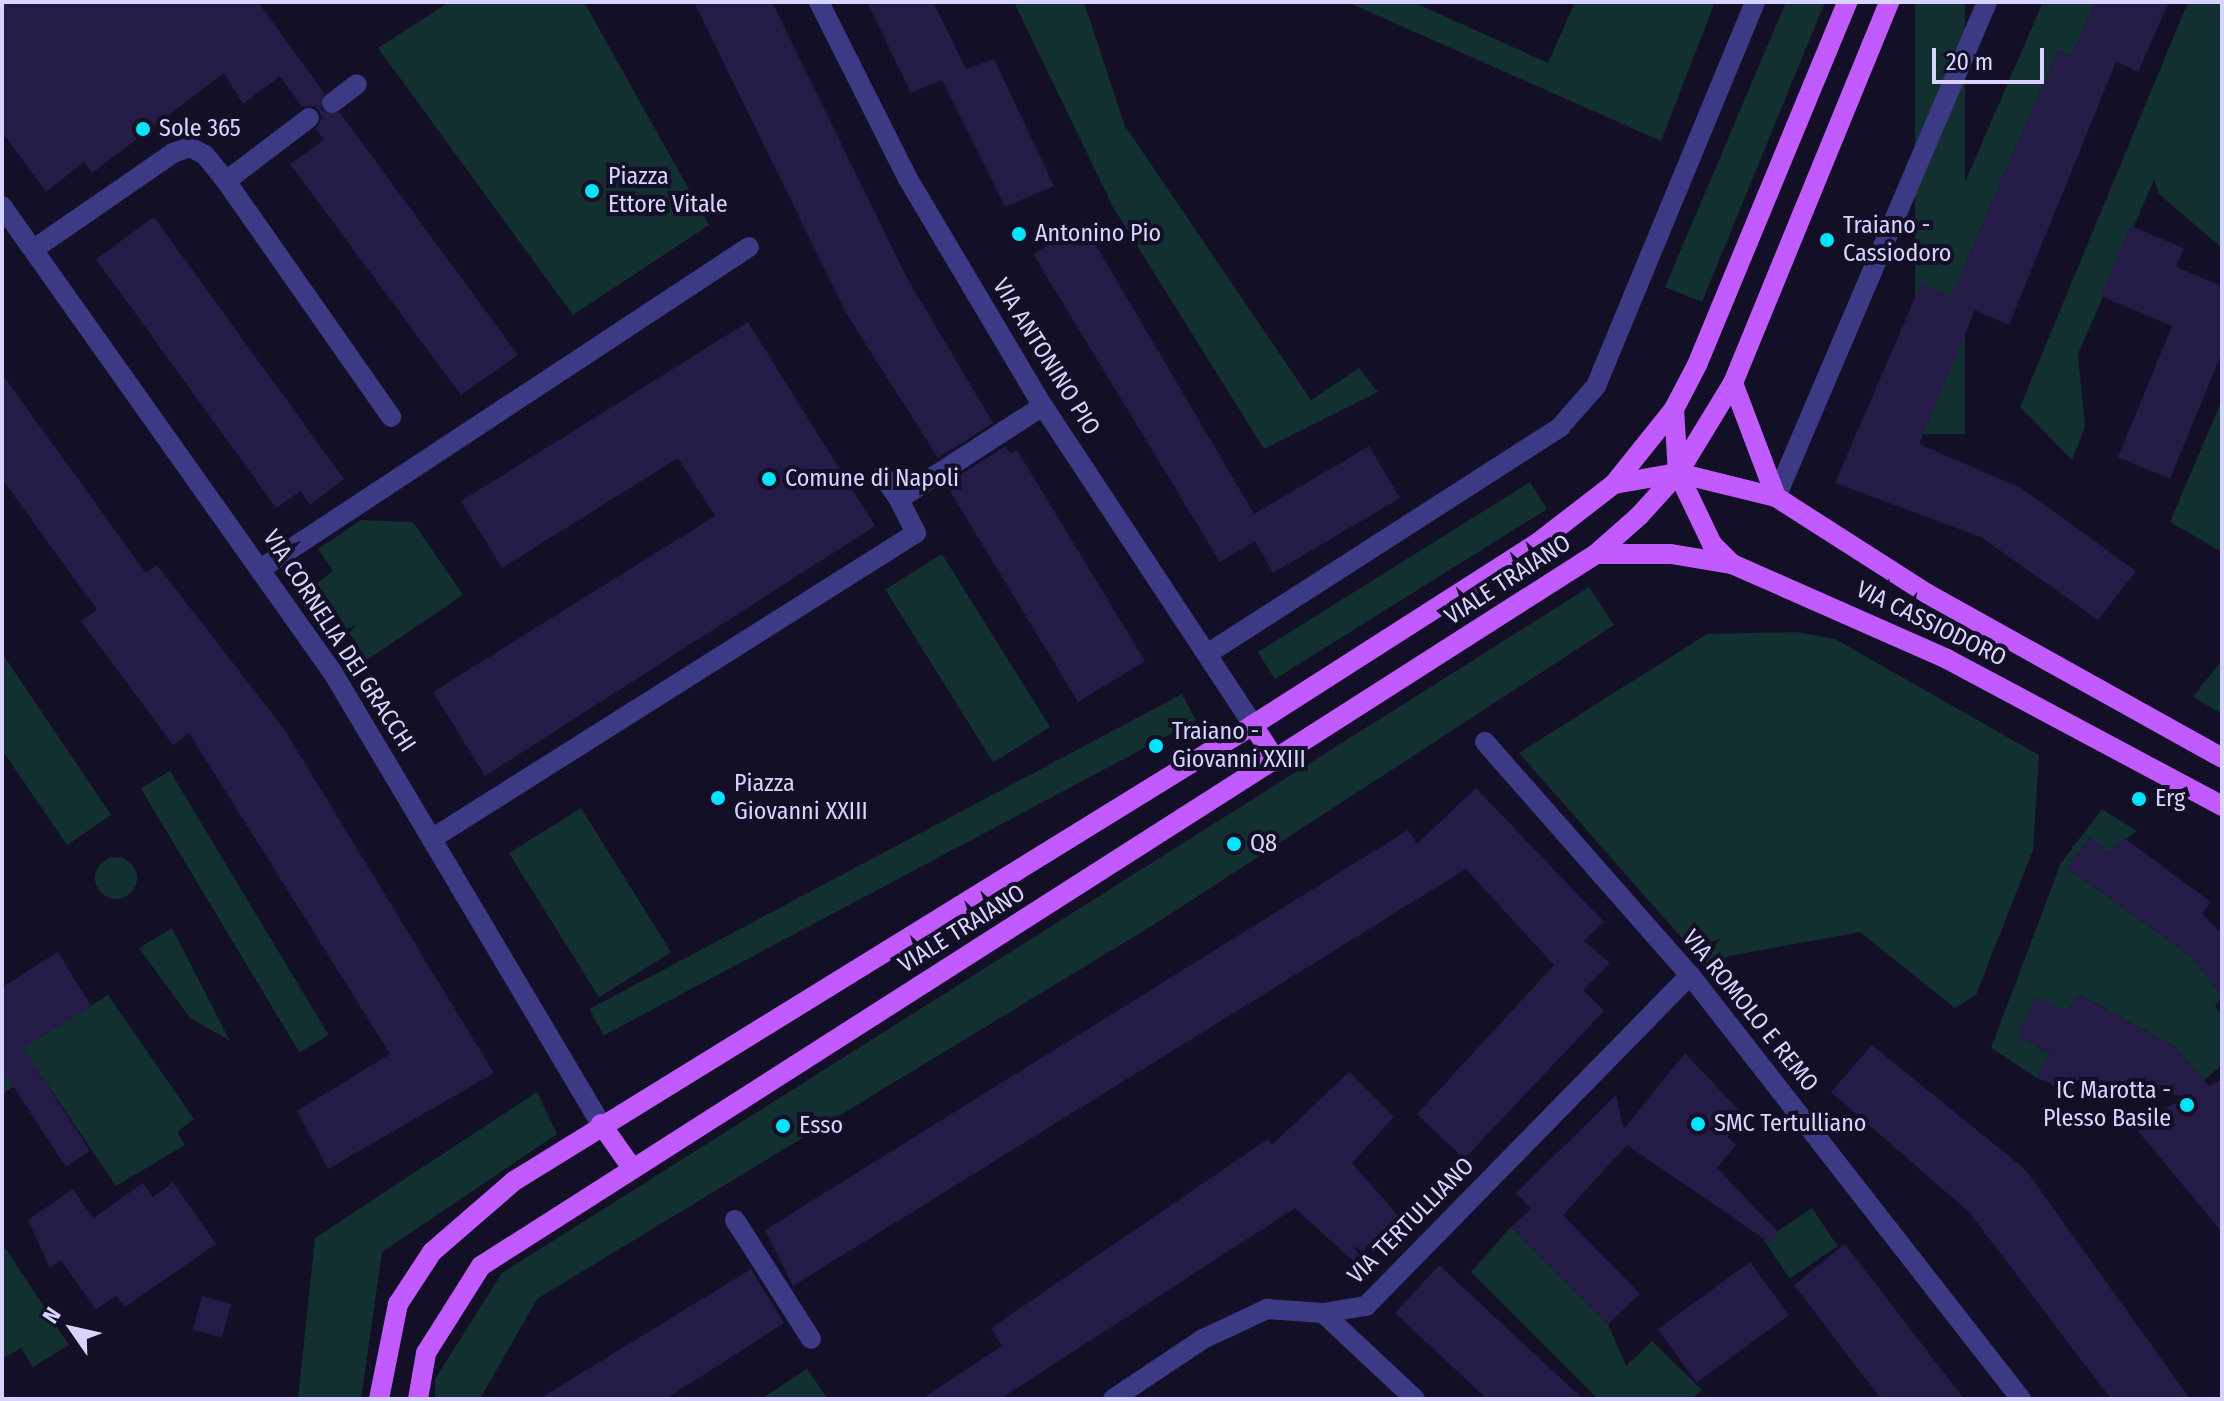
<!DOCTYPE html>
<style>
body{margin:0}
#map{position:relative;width:2224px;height:1401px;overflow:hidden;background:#130f26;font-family:"Fira Sans Condensed",sans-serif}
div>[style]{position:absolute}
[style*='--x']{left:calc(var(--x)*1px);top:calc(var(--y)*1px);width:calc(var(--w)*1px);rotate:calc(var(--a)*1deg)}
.green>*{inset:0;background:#12302f;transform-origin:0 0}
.round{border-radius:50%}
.building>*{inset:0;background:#241b47;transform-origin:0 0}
.minor>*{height:20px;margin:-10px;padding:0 10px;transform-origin:10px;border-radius:10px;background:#3d3a85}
.major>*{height:20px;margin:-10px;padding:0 10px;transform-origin:10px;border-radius:10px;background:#c25bff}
.dots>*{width:22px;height:22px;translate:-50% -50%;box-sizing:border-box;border:4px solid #130f26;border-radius:50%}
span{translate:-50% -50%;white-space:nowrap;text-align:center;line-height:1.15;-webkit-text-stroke:8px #130f26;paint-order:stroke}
.poi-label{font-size:24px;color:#d9d4ff}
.left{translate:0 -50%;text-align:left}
.right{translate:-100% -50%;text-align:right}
.street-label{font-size:24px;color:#d9d4ff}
.frame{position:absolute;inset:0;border:4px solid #d9d4ff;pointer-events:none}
.north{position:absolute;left:32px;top:1289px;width:80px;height:80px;-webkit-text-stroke:6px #130f26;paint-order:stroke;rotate:304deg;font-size:22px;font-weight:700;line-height:32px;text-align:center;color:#d9d4ff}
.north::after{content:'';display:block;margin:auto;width:28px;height:36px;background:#d9d4ff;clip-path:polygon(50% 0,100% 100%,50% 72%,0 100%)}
.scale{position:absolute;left:1932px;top:48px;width:112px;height:36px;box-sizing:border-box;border:4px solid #d9d4ff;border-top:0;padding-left:10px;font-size:24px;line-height:28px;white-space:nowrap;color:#d9d4ff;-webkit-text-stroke:6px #130f26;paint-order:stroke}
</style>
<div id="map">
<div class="green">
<i style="clip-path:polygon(449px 2px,584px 2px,709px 225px,573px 315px,378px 48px)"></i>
<i style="clip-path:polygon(1014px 2px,1084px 2px,1125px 126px,1311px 400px,1359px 368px,1378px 392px,1264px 449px,1113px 207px)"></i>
<i style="clip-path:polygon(1347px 2px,1413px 2px,1548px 63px,1575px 2px,1715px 2px,1661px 141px)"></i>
<i style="clip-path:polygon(1786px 2px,1825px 2px,1702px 302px,1665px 287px)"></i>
<i style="left:1915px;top:2px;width:50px;height:432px"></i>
<i style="clip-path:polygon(2043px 2px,2095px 2px,2072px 56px,2058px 50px,1951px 297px,1921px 284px)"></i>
<i style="clip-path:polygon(2188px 2px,2222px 2px,2222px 248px,2159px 194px,2154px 180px,2078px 354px,2085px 427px,2072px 460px,2020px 407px)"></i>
<i style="clip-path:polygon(2222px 400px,2222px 548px,2220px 551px,2170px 522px)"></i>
<i style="left:1530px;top:482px;width:32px;height:321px;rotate:58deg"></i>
<i style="clip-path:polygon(361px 520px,413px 522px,463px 595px,367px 660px,317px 583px,333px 571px,318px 549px)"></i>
<i style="left:942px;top:554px;width:204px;height:67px;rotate:58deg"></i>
<i style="clip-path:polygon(1589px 587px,1614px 625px,1155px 924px,537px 1299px,480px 1399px,435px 1399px,435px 1379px,502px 1273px)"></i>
<i style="clip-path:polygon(1796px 632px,1835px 639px,2039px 755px,2033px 850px,1976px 995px,1955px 1008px,1860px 932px,1729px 956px,1708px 968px,1519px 753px,1707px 634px)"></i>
<i style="clip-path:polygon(2px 653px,111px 815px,67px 845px,2px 750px)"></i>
<i style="clip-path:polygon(2222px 660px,2222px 714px,2193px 697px)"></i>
<i style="left:1182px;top:694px;width:30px;height:671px;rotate:62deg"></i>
<i style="left:170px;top:771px;width:308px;height:34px;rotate:59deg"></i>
<i style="left:581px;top:808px;width:170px;height:85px;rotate:58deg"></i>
<i style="clip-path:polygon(2102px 809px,2137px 831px,2109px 852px,2089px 838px,2067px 868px,2193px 958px,2222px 997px,2215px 1006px,2222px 1015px,2222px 1065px,2204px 1080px,2175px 1047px,2079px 994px,2066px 1012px,2036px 998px,2017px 1036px,2049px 1053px,2037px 1078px,1991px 1048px,2061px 863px)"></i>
<i class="round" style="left:95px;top:857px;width:42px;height:42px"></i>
<i style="clip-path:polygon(172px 928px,230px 1041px,190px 1018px,139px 948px)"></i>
<i style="clip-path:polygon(108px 995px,194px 1119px,177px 1132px,185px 1145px,116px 1186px,38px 1071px,2px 1094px,2px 1061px)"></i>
<i style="clip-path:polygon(537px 1092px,557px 1134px,382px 1252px,361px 1399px,298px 1399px,315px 1238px)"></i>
<i style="left:1812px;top:1208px;width:46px;height:58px;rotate:56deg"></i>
<i style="clip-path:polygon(1511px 1227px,1608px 1324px,1626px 1366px,1652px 1341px,1702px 1390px,1692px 1399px,1598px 1399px,1471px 1272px)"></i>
<i style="clip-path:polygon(2px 1243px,69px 1345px,33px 1367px,21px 1348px,2px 1359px)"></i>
<i style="clip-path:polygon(807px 1369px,828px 1399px,761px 1399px)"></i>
</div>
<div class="building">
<i style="clip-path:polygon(2px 2px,258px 2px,324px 93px,321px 110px,340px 113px,518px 355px,461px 395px,290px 164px,324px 140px,316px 129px,322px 117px,315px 106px,302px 107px,280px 76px,243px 104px,224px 73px,92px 173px,84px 162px,46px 192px,2px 132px)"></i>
<i style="clip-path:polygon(694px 2px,772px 2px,906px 276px,993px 423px,938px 458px,846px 313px)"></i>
<i style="clip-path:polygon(867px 2px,933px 2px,966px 69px,994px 59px,1054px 186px,1005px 207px,942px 80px,911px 93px)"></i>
<i style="clip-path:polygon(2095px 2px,2169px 2px,2138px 72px,2116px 62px,2009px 325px,1975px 310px,1919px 444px,2021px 488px,2136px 571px,2098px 620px,1981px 537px,1835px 483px,1921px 284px,1951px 297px,2058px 50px,2072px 56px)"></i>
<i style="clip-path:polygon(154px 217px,344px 479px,310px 505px,301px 491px,276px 508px,96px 259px)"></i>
<i style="clip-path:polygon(1083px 223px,1254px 514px,1369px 446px,1400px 498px,1273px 573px,1255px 541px,1220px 562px,1033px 254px)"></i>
<i style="clip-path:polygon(2130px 226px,2184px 248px,2176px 267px,2222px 286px,2222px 352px,2170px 479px,2118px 457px,2172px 326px,2101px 296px)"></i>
<i style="clip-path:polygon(748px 322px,875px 526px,485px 776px,433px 692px,715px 516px,678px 458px,502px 568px,461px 501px)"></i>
<i style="clip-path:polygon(2px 374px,146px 573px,157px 565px,284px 729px,494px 1073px,328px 1169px,297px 1111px,390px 1054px,189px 733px,173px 745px,81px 621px,97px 610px,2px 479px)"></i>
<i style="clip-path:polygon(1006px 446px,1010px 454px,1017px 450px,1145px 661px,1078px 702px,950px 491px,957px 487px,952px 480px)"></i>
<i style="clip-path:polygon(1476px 788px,1604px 922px,1584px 941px,1610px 963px,1583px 990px,1604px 1011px,1464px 1159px,1417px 1114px,1554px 965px,1466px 869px,793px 1286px,765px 1230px,1408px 830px,1417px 844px)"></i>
<i style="clip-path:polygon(2123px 837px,2211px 902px,2202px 914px,2222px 933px,2222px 997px,2193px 958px,2067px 868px,2089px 838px,2109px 852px)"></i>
<i style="clip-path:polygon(58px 952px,91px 1006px,23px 1048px,90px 1151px,66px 1167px,2px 1069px,2px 987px)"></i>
<i style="clip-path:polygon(2078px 994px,2175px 1047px,2209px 1086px,2222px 1079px,2222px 1232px,2133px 1125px,2187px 1097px,2081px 1079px,2072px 1093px,2037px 1078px,2049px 1053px,2017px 1036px,2035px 997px,2066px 1012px)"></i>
<i style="clip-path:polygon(1872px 1045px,2026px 1170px,2190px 1399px,2111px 1399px,1969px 1212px,1831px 1092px)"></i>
<i style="clip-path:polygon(1685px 1053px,1747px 1119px,1727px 1137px,1736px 1145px,1717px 1168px,1779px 1233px,1770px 1243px,1627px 1145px,1563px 1215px,1640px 1294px,1608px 1324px,1511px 1227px,1531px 1209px,1516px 1193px,1616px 1095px,1624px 1129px)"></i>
<i style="clip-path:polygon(1349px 1072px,1394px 1117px,1352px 1163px,1399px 1217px,1353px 1261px,1295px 1208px,1000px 1399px,922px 1399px,1002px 1346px,991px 1328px,1268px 1139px,1272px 1145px)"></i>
<i style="clip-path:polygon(173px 1182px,216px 1244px,125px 1307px,116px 1296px,96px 1310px,61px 1260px,50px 1268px,28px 1220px,73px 1189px,93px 1218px,143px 1183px,153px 1197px)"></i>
<i style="clip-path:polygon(1845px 1244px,1964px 1399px,1881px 1399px,1794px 1285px)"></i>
<i style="left:1750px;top:1262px;width:66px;height:114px;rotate:54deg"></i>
<i style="clip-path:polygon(1439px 1265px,1583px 1399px,1487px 1399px,1395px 1313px)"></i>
<i style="clip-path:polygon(751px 1269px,784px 1323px,666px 1399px,539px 1399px)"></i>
<i style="left:202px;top:1296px;width:30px;height:35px;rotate:15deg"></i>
</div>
<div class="minor">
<i style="--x:819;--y:2;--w:198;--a:63.3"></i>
<i style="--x:908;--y:179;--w:264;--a:59.3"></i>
<i style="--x:1043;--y:406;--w:382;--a:56.6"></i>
<i style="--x:332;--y:103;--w:31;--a:-37"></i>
<i style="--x:226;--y:181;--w:288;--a:55"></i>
<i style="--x:2;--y:206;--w:572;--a:54.67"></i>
<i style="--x:333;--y:673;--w:525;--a:59.28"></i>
<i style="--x:34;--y:249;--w:169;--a:-34.6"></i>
<i style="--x:173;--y:153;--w:18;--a:-19"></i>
<i style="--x:190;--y:147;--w:17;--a:28"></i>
<i style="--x:205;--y:155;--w:33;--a:51"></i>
<i style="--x:226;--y:181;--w:104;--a:-37.2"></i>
<i style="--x:882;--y:475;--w:29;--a:55"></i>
<i style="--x:899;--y:499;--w:171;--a:-32.9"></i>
<i style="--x:1776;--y:497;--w:538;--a:-66.91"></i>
<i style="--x:262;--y:568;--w:583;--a:-33.39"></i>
<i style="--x:1207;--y:654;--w:420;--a:-32.7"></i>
<i style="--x:1560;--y:427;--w:55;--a:-48.7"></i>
<i style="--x:1596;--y:386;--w:416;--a:-67.5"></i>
<i style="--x:1485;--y:742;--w:310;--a:48.7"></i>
<i style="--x:1690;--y:975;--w:538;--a:52.02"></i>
<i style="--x:433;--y:838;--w:571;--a:-32.27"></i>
<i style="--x:916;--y:533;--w:38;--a:-117"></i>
<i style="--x:735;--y:1220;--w:141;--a:57.4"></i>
<i style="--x:1323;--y:1313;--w:126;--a:43.1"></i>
<i style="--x:1113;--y:1399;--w:108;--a:-33.7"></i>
<i style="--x:1203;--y:1339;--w:71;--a:-25.1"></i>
<i style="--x:1267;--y:1309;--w:56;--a:4.1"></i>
<i style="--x:1323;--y:1313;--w:44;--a:-9.2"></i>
<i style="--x:1366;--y:1306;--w:463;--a:-45.6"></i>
</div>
<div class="major">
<i style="--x:1733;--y:383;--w:122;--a:69.3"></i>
<i style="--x:1776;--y:497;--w:178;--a:32.6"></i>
<i style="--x:1926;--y:593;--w:339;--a:29.1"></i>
<i style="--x:1674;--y:409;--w:64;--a:86.4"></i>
<i style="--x:1678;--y:473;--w:79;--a:64.4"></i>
<i style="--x:1712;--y:544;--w:28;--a:45"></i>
<i style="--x:1614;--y:484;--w:65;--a:-9.8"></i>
<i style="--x:1678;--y:473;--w:101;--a:13.8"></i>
<i style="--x:1596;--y:554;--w:75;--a:0"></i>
<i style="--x:1671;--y:554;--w:62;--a:9.3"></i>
<i style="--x:1732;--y:564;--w:235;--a:23.8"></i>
<i style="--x:1947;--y:659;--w:312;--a:28.1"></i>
<i style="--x:1253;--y:725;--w:43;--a:57.4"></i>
<i style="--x:601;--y:1124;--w:54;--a:54.8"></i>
<i style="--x:379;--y:1399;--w:97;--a:-78.7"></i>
<i style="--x:398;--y:1304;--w:62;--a:-56.8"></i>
<i style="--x:432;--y:1252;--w:108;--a:-40.9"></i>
<i style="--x:514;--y:1181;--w:868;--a:-31.68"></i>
<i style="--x:1253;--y:725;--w:335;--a:-32.6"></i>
<i style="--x:1535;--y:545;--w:100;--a:-37.7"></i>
<i style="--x:1614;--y:484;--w:96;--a:-51.3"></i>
<i style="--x:1674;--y:409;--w:50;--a:-62.4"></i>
<i style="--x:1697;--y:365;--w:393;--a:-67.5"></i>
<i style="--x:418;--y:1399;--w:47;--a:-80.1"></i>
<i style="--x:426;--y:1353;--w:103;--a:-57.7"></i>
<i style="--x:481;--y:1266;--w:1323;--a:-32.56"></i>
<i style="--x:1596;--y:554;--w:57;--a:-41.5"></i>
<i style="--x:1639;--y:516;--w:58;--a:-47.8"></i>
<i style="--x:1678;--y:473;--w:105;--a:-58.6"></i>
<i style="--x:1733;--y:383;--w:412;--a:-67.7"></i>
</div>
<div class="dots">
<i style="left:143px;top:129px;background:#00e5ff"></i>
<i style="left:592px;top:191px;background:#00e5ff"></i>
<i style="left:1019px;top:234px;background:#00e5ff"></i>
<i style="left:1827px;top:240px;background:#00e5ff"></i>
<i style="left:769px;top:479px;background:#00e5ff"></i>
<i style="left:1156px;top:746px;background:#00e5ff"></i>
<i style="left:718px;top:798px;background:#00e5ff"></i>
<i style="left:2139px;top:799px;background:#00e5ff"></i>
<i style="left:1234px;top:844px;background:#00e5ff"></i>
<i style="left:2187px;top:1105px;background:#00e5ff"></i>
<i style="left:1698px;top:1124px;background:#00e5ff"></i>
<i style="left:783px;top:1126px;background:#00e5ff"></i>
</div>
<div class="poi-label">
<span class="left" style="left:159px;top:129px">Sole 365</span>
<span class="left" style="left:608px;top:191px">Piazza<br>Ettore Vitale</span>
<span class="left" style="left:1843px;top:240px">Traiano -<br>Cassiodoro</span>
<span class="left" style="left:1035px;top:234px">Antonino Pio</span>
<span class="left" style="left:785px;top:479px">Comune di Napoli</span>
<span class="left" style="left:1172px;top:746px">Traiano -<br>Giovanni XXIII</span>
<span class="left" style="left:734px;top:798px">Piazza<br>Giovanni XXIII</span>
<span class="left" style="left:2155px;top:799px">Erg</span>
<span class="left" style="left:1250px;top:844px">Q8</span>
<span class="right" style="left:2171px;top:1105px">IC Marotta -<br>Plesso Basile</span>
<span class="left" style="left:1714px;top:1124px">SMC Tertulliano</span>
<span class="left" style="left:799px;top:1126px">Esso</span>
</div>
<div class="street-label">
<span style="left:1046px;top:357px;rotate:58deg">VIA ANTONINO PIO</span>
<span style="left:1508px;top:580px;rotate:-33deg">VIALE TRAIANO</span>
<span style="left:1931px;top:624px;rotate:26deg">VIA CASSIODORO</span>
<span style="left:339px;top:641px;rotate:57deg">VIA CORNELIA DEI GRACCHI</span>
<span style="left:962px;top:929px;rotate:-32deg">VIALE TRAIANO</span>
<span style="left:1750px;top:1011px;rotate:51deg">VIA ROMOLO E REMO</span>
<span style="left:1411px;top:1221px;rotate:-45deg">VIA TERTULLIANO</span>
</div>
<div class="frame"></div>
<div class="north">N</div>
<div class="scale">20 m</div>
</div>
